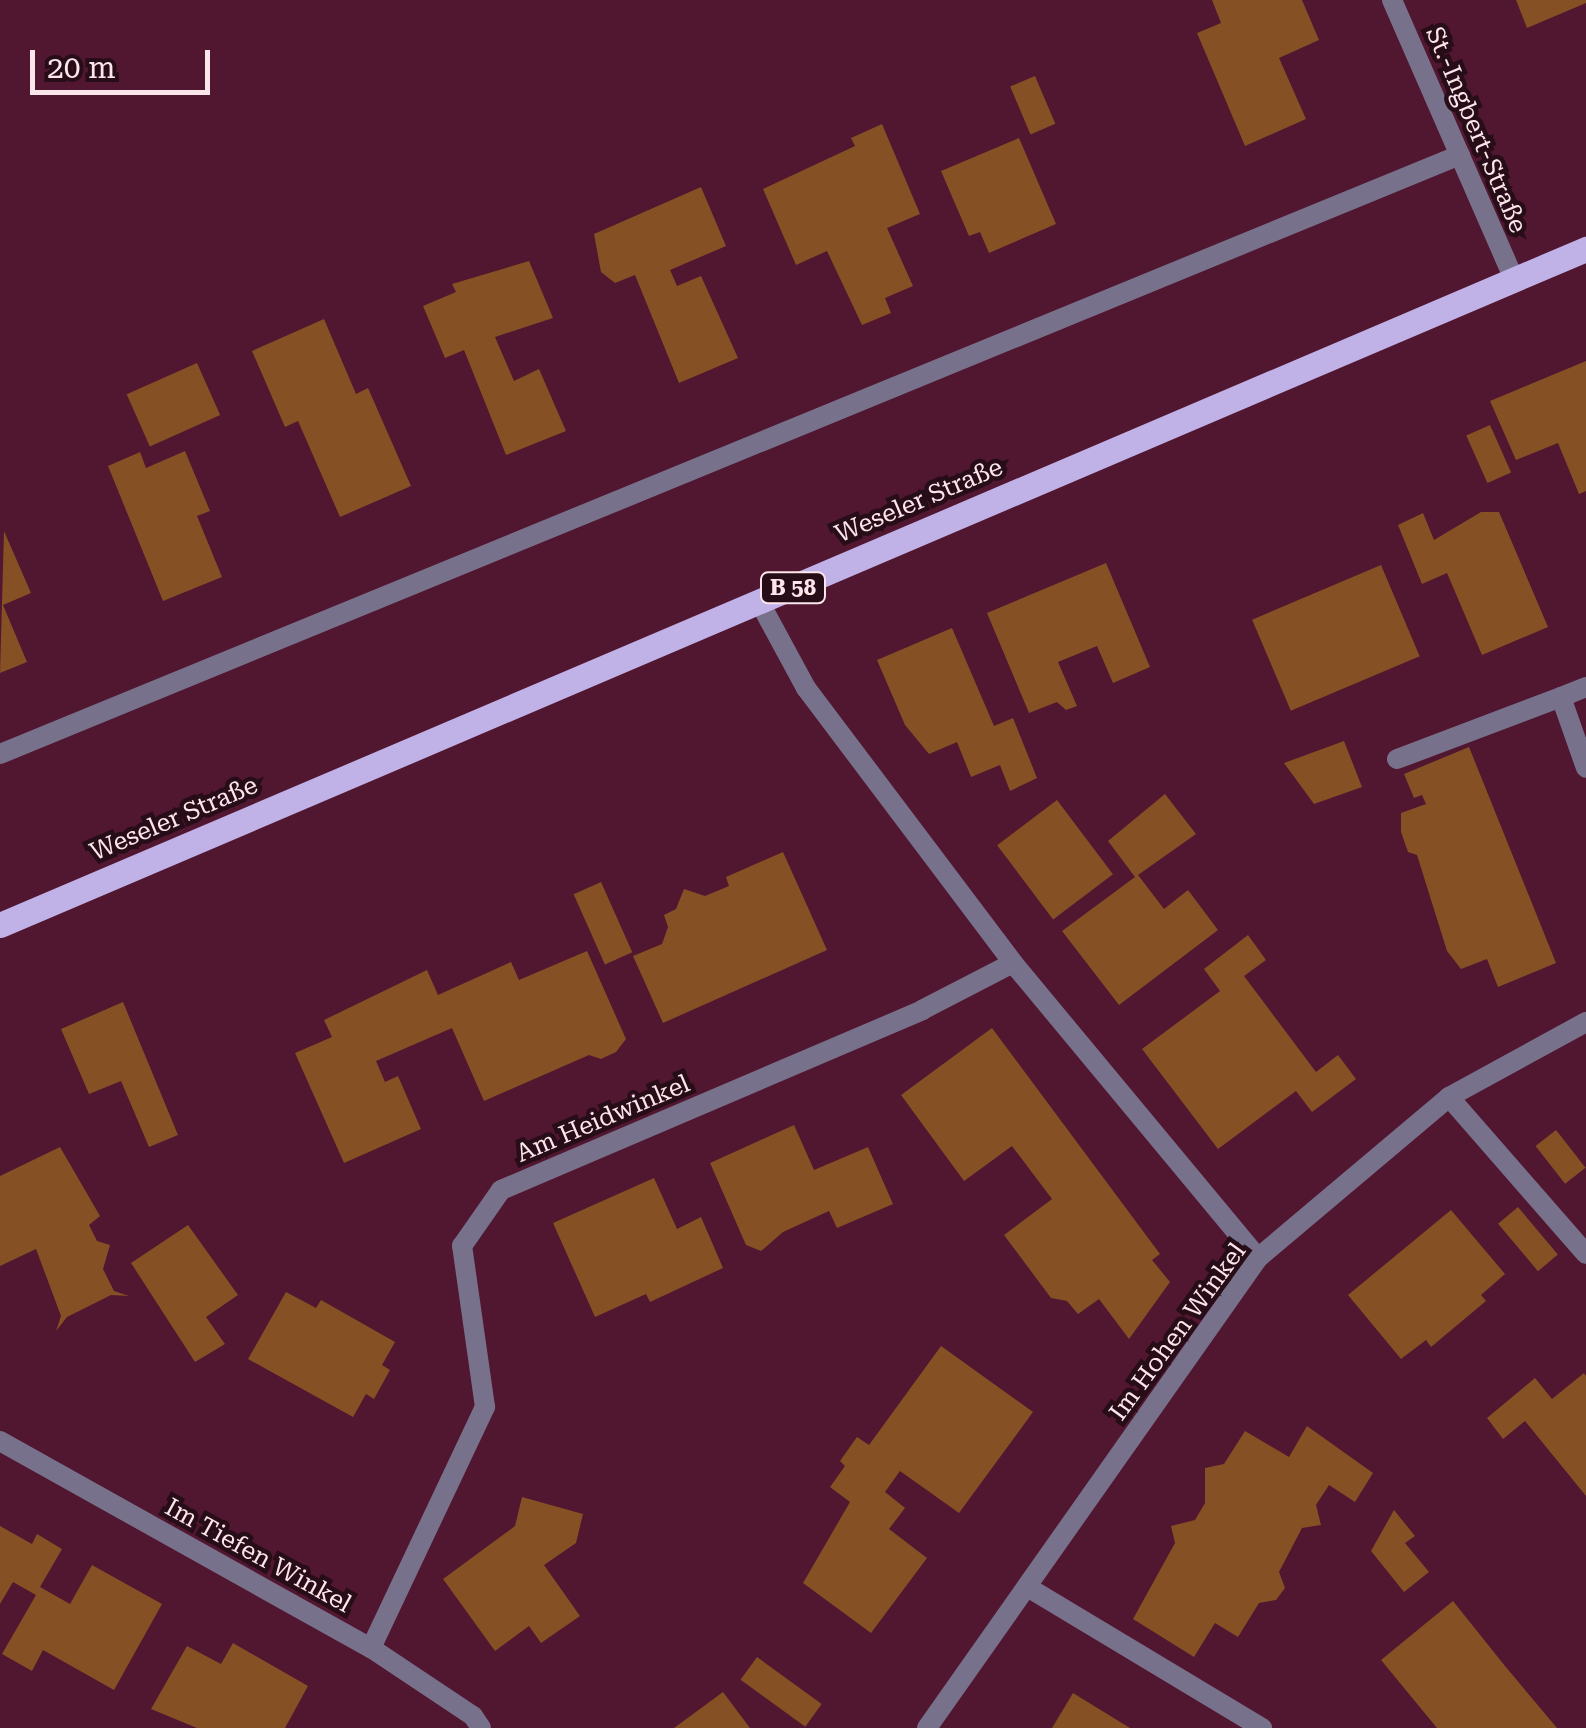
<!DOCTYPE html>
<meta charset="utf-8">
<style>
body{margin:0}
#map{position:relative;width:1586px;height:1728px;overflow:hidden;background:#511630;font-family:"Roboto Serif",serif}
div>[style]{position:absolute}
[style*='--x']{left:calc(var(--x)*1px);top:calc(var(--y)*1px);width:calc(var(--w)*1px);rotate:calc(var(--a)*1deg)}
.building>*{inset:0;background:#855024;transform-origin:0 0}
.minor>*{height:20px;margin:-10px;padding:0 10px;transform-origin:10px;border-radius:10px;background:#78718b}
.primary>*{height:25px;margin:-12.5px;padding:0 12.5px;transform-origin:12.5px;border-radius:12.5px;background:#c0b1e7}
span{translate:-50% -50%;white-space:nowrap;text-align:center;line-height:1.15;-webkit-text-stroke:9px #270d17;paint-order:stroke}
.shield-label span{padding:2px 8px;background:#270d17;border:2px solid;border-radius:8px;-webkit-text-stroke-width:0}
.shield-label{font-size:22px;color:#fde5ec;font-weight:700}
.street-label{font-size:25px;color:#fde5ec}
.scale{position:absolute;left:30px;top:50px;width:180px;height:45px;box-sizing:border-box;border:5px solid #fde5ec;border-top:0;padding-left:12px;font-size:30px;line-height:35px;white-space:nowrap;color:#fde5ec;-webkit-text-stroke:8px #270d17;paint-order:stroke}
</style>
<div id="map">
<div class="building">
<i style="clip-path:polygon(1212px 0,1302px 0,1319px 40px,1279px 58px,1306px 119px,1245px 146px,1197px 33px,1221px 23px)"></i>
<i style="clip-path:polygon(1516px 0,1586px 0,1586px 3px,1527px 28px)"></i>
<i style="left:1035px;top:76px;width:52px;height:27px;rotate:67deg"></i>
<i style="clip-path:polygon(882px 124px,920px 214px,887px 228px,913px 286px,885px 298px,891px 313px,862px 325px,827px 251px,796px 265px,763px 189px,855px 146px,851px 138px)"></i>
<i style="clip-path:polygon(1019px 138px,1056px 224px,989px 253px,980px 232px,969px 236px,941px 171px)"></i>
<i style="clip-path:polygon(701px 187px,726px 246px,670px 270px,677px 286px,701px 276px,738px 358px,679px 383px,635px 275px,615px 283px,601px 272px,594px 234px)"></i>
<i style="clip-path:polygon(529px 261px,553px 318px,495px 337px,514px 381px,539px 369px,566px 431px,506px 455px,464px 350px,445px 358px,423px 306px,456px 292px,452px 284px)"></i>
<i style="clip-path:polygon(324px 319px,356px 394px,368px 388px,411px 486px,340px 517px,298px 421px,285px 427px,252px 351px)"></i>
<i style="clip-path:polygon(1586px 361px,1586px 491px,1579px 494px,1558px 443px,1516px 460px,1490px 401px)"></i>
<i style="left:197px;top:363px;width:57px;height:77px;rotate:66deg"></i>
<i style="left:1490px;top:425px;width:52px;height:26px;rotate:66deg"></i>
<i style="clip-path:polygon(185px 451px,210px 511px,197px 516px,222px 577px,163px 601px,108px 466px,140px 452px,146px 468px)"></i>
<i style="clip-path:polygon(1481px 512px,1499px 512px,1548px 627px,1482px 655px,1447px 573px,1422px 584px,1398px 525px,1423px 513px,1434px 540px)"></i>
<i style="clip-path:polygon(4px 531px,31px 593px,3px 605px,27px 662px,0 673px)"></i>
<i style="clip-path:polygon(1106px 563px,1150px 667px,1113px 683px,1097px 646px,1058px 662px,1077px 706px,1066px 710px,1057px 702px,1029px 713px,987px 613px)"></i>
<i style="left:1381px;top:565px;width:99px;height:140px;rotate:67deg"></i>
<i style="clip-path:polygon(952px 628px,994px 726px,1013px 718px,1037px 778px,1010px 791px,1000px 765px,971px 777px,957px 742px,929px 754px,905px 725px,877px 660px)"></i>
<i style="clip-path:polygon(1344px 741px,1362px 787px,1314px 804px,1284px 763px)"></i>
<i style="clip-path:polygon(1469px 747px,1556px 963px,1498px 987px,1487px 959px,1461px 969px,1447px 951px,1417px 855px,1408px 852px,1401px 832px,1401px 813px,1426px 804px,1422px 795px,1414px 798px,1404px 774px)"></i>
<i style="clip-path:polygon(1165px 794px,1196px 834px,1138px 875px,1164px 909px,1188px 890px,1218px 930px,1119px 1005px,1062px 931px,1135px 877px,1108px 841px)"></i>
<i style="left:1057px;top:800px;width:93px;height:75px;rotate:53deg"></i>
<i style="clip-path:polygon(783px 852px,827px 950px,663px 1023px,633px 956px,662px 944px,668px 927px,664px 915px,676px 909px,684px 889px,705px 896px,729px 886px,726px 877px)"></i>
<i style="left:601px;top:882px;width:77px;height:30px;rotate:66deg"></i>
<i style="clip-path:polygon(1248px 935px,1266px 960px,1244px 976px,1316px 1072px,1338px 1055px,1356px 1079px,1312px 1112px,1296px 1091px,1218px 1149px,1142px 1049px,1220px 991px,1204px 969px)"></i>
<i style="clip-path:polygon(587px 951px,626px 1039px,616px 1052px,601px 1059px,589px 1055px,484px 1101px,452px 1028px,376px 1061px,385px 1082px,398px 1076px,421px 1129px,344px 1163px,295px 1053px,332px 1037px,324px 1020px,427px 970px,438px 995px,511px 962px,519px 980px)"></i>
<i style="clip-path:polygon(123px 1002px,178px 1135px,149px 1147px,121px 1081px,89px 1094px,61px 1029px)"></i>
<i style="clip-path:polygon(992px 1028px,1160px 1254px,1152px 1260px,1170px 1282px,1129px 1339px,1099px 1299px,1078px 1314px,1067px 1301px,1051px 1298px,1004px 1235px,1052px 1199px,1012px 1146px,964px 1181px,901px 1095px)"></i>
<i style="clip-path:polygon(794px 1125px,814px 1170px,868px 1147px,893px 1204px,837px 1228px,829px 1211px,783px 1232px,761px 1251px,746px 1245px,710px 1163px)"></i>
<i style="left:1556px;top:1130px;width:48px;height:26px;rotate:52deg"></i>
<i style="clip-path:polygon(60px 1147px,100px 1216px,89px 1225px,97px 1241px,110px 1245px,103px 1269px,114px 1291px,129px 1296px,111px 1295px,67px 1317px,56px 1331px,61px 1316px,36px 1249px,0 1266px,0 1176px)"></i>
<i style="clip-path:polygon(654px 1178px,677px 1229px,701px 1217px,723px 1268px,650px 1302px,646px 1294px,595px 1317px,553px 1223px)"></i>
<i style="left:1518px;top:1207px;width:62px;height:26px;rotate:50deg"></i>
<i style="clip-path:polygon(1451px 1210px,1505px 1274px,1481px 1295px,1486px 1301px,1431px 1347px,1426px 1340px,1401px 1359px,1348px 1295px)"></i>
<i style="clip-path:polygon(188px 1225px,238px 1295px,206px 1317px,225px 1344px,195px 1362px,131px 1263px)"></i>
<i style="clip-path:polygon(286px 1292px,316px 1308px,321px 1300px,395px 1342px,382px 1365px,390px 1370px,374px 1399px,366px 1394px,353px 1417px,248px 1359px)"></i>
<i style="clip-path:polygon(941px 1346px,1033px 1412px,959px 1513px,900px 1471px,885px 1492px,905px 1508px,889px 1529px,927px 1558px,871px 1633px,803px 1583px,850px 1502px,830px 1487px,845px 1466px,840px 1461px,857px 1437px,869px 1445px)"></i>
<i style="clip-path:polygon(1584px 1373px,1586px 1376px,1586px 1496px,1525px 1421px,1503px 1439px,1487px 1418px,1535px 1378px,1552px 1399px)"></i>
<i style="clip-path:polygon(1307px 1426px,1373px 1473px,1355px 1502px,1329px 1485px,1316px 1505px,1321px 1525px,1302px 1528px,1279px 1572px,1285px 1588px,1276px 1600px,1259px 1603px,1238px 1637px,1215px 1623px,1194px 1657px,1133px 1619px,1175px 1543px,1171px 1526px,1195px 1520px,1205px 1503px,1205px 1468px,1224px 1464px,1245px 1431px,1289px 1457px)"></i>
<i style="clip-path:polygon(522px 1497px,583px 1514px,576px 1543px,544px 1565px,580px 1616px,541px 1643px,529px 1626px,495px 1651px,443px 1579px,515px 1526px)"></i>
<i style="clip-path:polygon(1394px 1510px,1415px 1536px,1405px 1543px,1429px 1572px,1404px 1592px,1371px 1551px)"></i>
<i style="clip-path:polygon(0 1526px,32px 1544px,37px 1534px,62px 1549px,40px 1587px,70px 1604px,92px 1565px,162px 1604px,114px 1690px,43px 1650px,32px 1671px,2px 1654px,36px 1595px,13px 1582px,0 1604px)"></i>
<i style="clip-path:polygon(1453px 1601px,1505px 1666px,1557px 1728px,1437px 1728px,1381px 1660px)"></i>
<i style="clip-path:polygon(233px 1643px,308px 1686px,285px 1728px,197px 1728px,151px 1709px,187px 1646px,221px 1664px)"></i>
<i style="left:757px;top:1657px;width:80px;height:28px;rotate:36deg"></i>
<i style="clip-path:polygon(723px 1692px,750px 1728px,674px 1728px)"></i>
<i style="clip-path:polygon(1073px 1693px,1130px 1728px,1052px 1728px)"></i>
</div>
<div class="minor">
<i style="--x:1392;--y:0;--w:305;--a:66.4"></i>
<i style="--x:760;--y:603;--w:97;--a:61.6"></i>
<i style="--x:806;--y:688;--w:344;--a:53"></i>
<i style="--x:1013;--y:963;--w:383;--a:50.3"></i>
<i style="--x:1586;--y:687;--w:27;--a:158"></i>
<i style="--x:1561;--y:697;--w:75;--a:70.6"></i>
<i style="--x:0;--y:754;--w:1578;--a:-22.31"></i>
<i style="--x:1397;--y:759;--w:175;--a:-20.7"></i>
<i style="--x:1449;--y:1097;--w:208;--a:48.9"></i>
<i style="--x:0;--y:1441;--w:425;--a:29.2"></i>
<i style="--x:371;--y:1648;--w:123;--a:33.7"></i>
<i style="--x:473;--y:1716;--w:14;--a:56"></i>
<i style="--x:1029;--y:1588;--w:272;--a:31"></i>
<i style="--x:371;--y:1648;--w:267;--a:-64.7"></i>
<i style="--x:485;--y:1407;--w:163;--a:-98.1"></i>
<i style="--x:462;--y:1246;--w:68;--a:-55.1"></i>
<i style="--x:501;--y:1190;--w:458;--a:-23.1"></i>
<i style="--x:922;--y:1010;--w:102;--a:-27.3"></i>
<i style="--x:927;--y:1728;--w:575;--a:-54.84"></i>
<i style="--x:1258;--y:1258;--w:250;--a:-40.1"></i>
<i style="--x:1449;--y:1097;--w:156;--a:-28.7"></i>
</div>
<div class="primary">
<i style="--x:0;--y:925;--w:1724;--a:-23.09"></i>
</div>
<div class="shield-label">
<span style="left:793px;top:588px">B 58</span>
</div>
<div class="street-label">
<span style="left:1476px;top:130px;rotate:67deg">St.-Ingbert-Straße</span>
<span style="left:919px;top:501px;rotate:-23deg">Weseler Straße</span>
<span style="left:174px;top:819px;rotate:-23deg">Weseler Straße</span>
<span style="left:603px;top:1119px;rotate:-23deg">Am Heidwinkel</span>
<span style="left:1178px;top:1332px;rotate:-54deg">Im Hohen Winkel</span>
<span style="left:258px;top:1556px;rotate:29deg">Im Tiefen Winkel</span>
</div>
<div class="scale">20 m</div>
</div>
